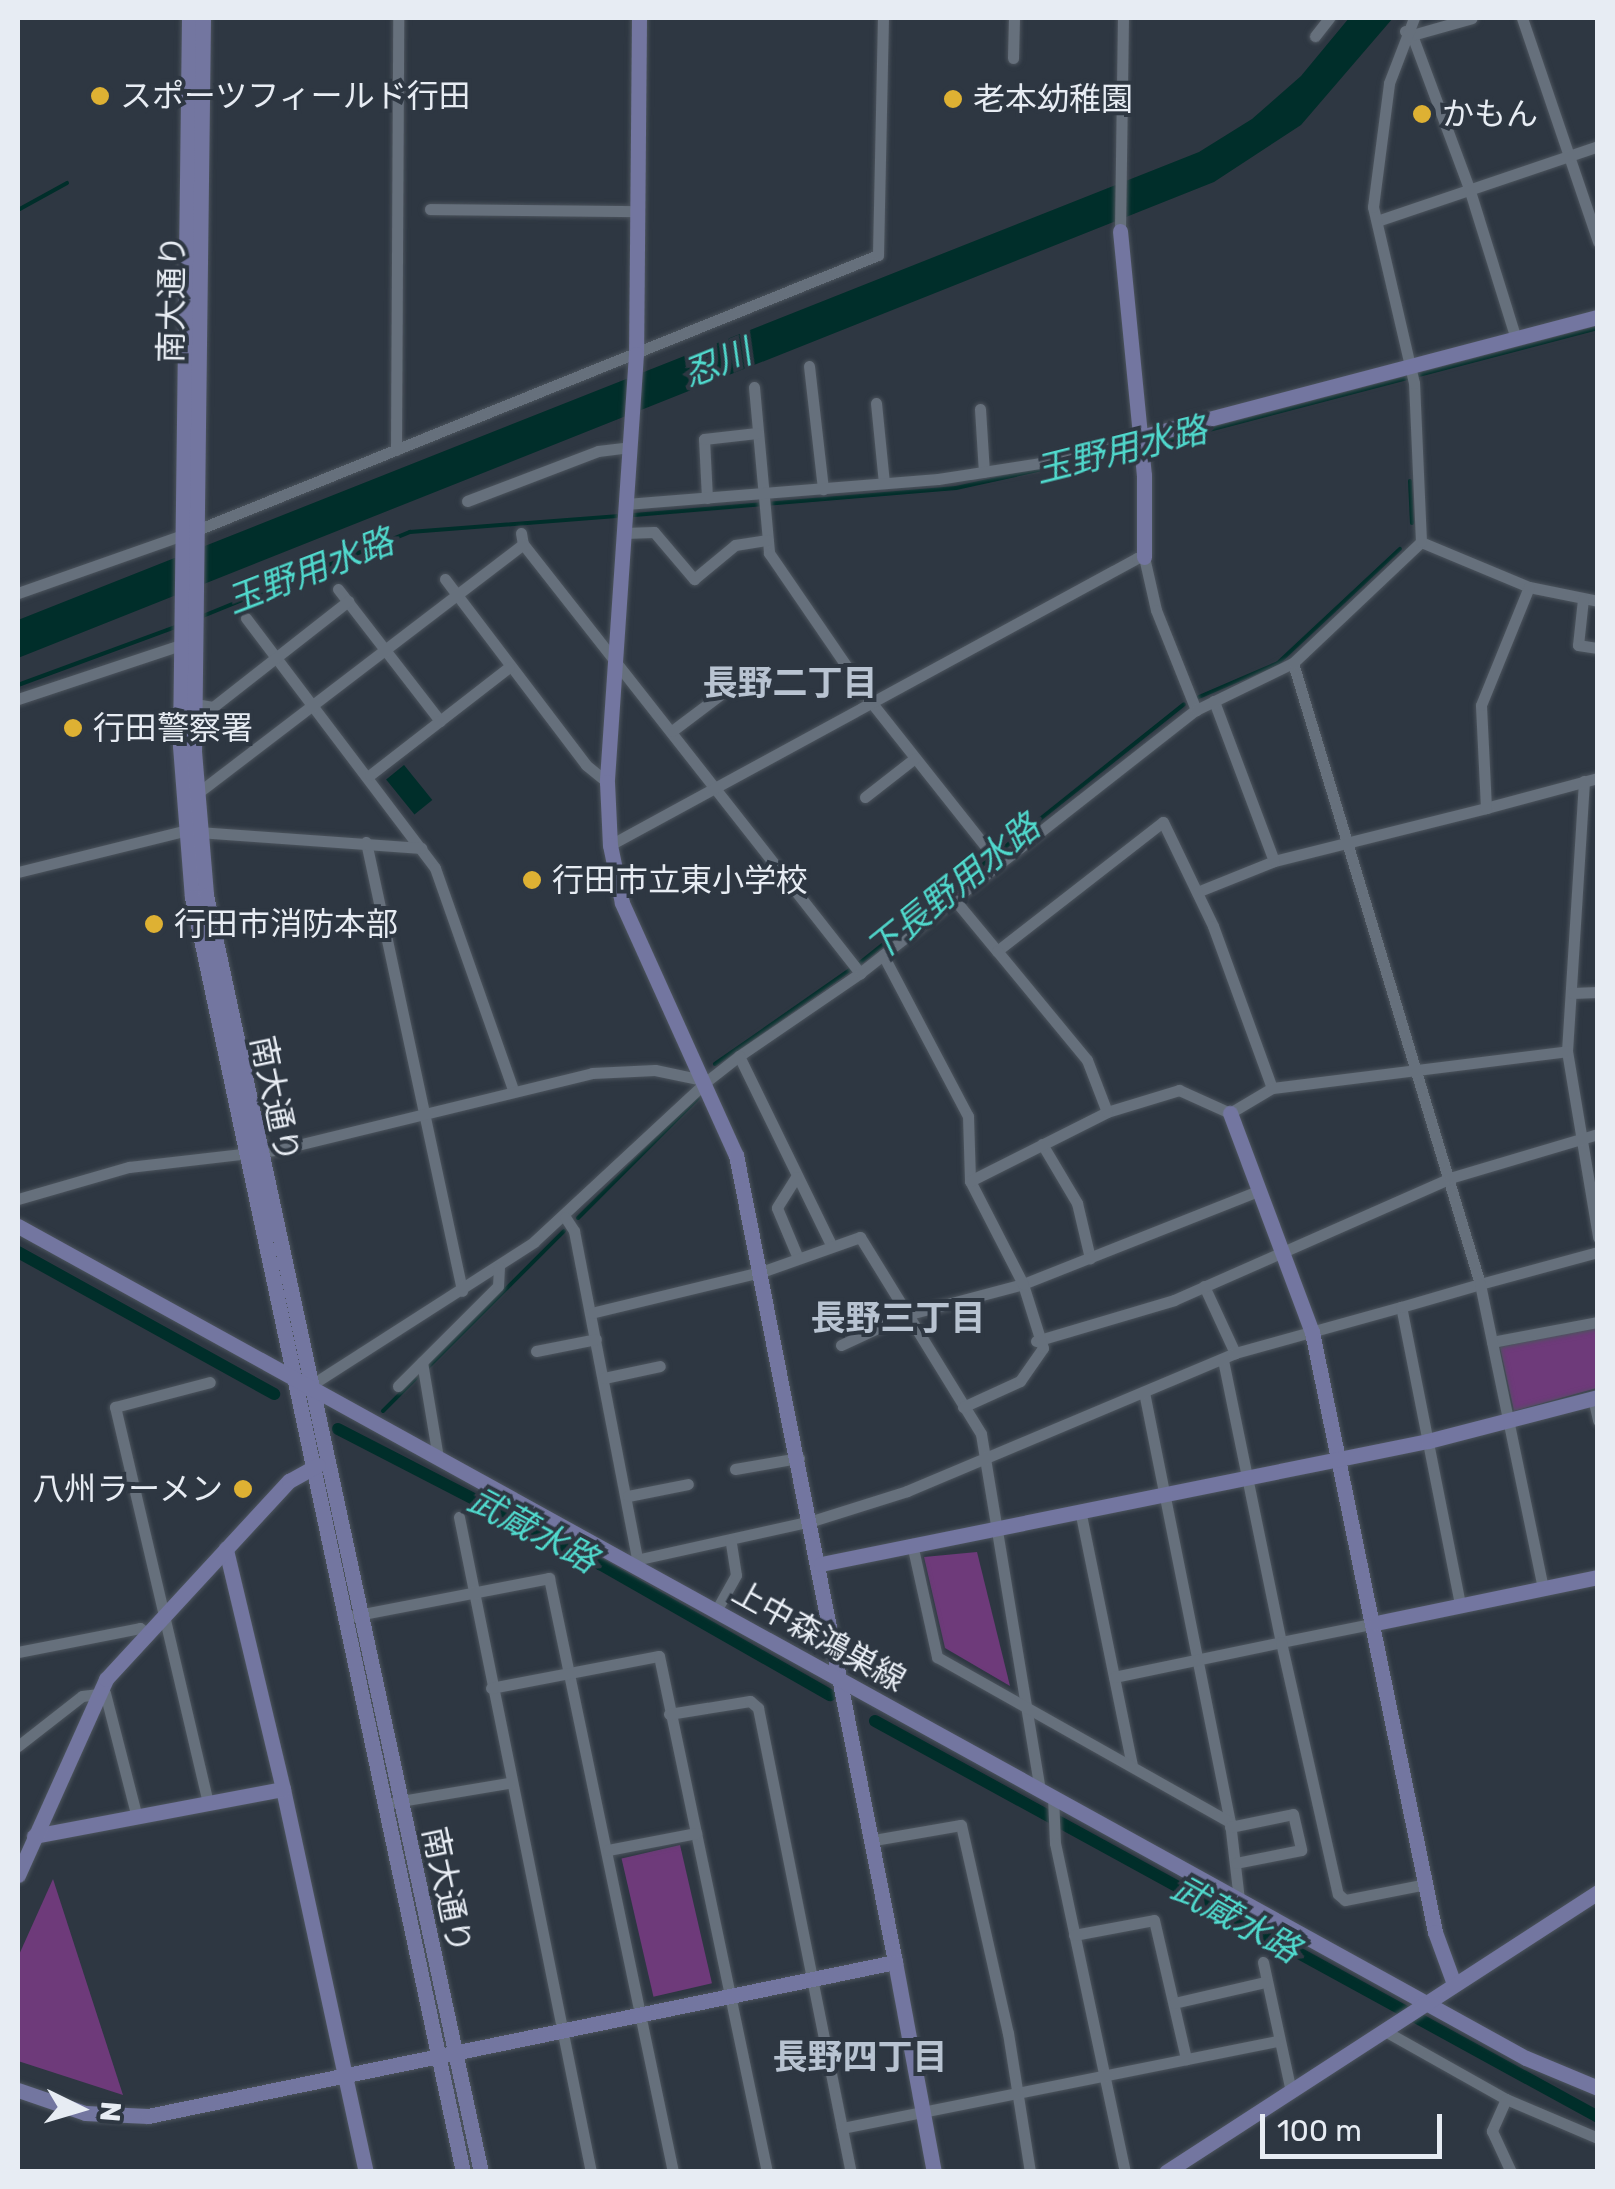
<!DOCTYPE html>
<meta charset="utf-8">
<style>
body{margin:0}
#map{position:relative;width:1615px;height:2189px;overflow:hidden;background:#2e3742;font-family:Rubik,"Noto Sans JP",sans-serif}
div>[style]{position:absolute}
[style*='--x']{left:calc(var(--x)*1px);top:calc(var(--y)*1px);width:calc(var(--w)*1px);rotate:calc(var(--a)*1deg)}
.green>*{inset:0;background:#6e3a7a;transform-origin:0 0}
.water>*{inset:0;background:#002e2a;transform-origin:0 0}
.stream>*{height:4px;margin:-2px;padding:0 2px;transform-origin:2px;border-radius:2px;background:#002e2a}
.canal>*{height:12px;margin:-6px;padding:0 6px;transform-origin:6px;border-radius:6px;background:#002e2a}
.roads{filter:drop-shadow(0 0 2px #4c545d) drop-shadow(0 0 2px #4c545d)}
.street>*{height:11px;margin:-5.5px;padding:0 5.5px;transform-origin:5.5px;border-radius:5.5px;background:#66707c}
.secondary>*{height:15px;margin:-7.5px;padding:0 7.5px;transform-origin:7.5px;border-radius:7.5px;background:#7376a0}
.dots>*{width:28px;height:28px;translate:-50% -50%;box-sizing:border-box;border:5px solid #2e3742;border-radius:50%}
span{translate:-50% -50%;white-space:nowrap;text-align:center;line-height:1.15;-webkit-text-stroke:8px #2e3742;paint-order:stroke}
.poi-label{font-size:32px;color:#e7ecf3}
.left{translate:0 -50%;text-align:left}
.right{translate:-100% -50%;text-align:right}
.street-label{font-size:32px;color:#e7ecf3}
.water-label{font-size:35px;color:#50d9cd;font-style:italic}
.neighbourhood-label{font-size:35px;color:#b8c3d1;font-weight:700}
.frame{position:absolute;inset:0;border:20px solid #e7ecf3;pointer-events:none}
.north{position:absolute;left:30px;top:2059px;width:100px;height:100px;-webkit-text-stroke:8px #2e3742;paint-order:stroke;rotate:95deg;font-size:28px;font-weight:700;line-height:40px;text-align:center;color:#e7ecf3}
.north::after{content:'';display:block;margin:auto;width:35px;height:45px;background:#e7ecf3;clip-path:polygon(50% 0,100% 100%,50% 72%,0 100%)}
.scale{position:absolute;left:1260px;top:2114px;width:182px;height:45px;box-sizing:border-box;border:5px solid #e7ecf3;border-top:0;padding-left:12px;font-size:30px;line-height:35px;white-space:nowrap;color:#e7ecf3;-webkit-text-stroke:8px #2e3742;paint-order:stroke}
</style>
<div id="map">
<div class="green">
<i style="clip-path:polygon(1597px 1327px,1597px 1388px,1514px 1411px,1500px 1347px)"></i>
<i style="clip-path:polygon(977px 1552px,1010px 1686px,945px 1648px,924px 1557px)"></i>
<i style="left:680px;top:1845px;width:142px;height:60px;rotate:77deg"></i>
<i style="clip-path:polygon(53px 1879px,123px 2095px,18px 2061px,18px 1957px)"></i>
</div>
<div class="water">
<i style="clip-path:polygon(1349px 18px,1393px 18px,1301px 125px,1214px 182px,18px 658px,18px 620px,1199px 152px,1252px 119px,1301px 76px)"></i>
<i style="left:404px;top:765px;width:45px;height:23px;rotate:51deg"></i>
</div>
<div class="stream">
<i style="--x:18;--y:210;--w:56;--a:-28.9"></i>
<i style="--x:1148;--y:446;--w:465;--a:-14.7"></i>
<i style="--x:1410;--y:481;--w:42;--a:87.3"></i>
<i style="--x:634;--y:515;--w:323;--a:-4.8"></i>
<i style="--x:956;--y:488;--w:186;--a:-12.4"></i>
<i style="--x:198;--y:618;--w:229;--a:-22.1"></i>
<i style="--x:410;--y:532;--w:207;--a:-4.4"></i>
<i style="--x:18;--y:685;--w:168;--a:-20.2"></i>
<i style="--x:1199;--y:697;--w:86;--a:-23.3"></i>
<i style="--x:1278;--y:663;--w:167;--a:-43.1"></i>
<i style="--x:715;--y:1064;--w:178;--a:-34.9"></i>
<i style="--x:861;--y:962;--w:413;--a:-38.6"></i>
<i style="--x:578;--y:1218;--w:173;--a:-45"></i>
<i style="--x:426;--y:1369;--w:195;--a:-45"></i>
<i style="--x:383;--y:1411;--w:51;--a:-45"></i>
</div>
<div class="canal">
<i style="--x:18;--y:1252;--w:293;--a:29"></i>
<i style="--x:338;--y:1429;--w:295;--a:27.3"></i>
<i style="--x:600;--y:1564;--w:265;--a:29.7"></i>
<i style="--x:875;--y:1721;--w:824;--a:28.71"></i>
</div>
<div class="roads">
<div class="street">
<i style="--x:1522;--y:18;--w:236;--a:71.2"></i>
<i style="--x:1405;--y:31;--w:8;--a:30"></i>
<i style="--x:1412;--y:35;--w:163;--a:69.6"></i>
<i style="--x:1469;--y:188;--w:158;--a:72.7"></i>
<i style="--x:1412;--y:35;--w:62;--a:-15.8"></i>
<i style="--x:1315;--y:36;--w:23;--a:-52"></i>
<i style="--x:1013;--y:58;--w:40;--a:-88.6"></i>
<i style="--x:430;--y:209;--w:208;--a:0.6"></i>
<i style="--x:1377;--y:221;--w:233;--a:-18.7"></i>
<i style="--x:1120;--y:231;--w:213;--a:-89.2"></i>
<i style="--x:809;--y:366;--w:124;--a:83.5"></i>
<i style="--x:754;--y:387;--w:167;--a:84.8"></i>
<i style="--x:769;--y:553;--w:181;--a:55.6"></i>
<i style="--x:871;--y:702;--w:204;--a:51.6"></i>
<i style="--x:876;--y:403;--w:80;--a:84.3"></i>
<i style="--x:980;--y:409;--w:63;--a:86.4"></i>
<i style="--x:396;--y:450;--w:432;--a:-89.7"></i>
<i style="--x:707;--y:498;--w:59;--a:-92.9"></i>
<i style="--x:704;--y:439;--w:53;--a:-6.5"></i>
<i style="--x:467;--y:501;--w:140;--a:-20.9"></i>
<i style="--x:598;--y:451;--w:32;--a:-7"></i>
<i style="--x:626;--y:504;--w:313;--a:-4.6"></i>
<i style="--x:938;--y:479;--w:109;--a:-8.9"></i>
<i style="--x:1046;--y:462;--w:97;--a:-14.9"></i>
<i style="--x:521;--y:533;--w:11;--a:80"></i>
<i style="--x:523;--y:544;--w:546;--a:51.85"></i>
<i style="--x:624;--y:533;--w:30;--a:-2"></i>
<i style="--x:654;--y:532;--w:62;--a:49.6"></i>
<i style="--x:694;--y:579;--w:53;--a:-39.7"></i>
<i style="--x:735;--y:545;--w:33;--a:-9"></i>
<i style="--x:1421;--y:542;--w:117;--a:22.6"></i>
<i style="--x:1529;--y:587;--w:70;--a:11.5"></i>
<i style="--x:445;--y:579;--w:233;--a:52.8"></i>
<i style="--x:586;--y:765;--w:27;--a:39"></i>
<i style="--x:338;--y:589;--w:167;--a:52.3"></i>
<i style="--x:18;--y:593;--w:190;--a:-19.4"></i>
<i style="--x:197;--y:530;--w:734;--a:-21.99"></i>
<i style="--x:878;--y:255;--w:237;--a:-88.8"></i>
<i style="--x:1583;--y:599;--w:46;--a:96.2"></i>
<i style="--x:1578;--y:645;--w:20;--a:9"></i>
<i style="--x:246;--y:618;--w:313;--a:52.9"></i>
<i style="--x:435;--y:868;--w:234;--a:70.6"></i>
<i style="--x:1293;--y:663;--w:649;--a:73.24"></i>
<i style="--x:1480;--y:1284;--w:122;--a:-15.2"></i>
<i style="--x:18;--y:699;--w:180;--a:-18.4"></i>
<i style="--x:195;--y:704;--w:18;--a:9"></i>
<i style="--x:213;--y:707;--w:172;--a:-38.1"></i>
<i style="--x:672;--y:731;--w:60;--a:-36.9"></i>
<i style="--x:370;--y:775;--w:176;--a:-37.8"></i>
<i style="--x:1584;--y:781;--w:271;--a:93.6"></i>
<i style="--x:1567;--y:1051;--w:189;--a:80.5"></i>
<i style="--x:195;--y:795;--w:413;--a:-37.4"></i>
<i style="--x:865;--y:797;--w:63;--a:-38"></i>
<i style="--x:1486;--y:808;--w:116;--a:-15"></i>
<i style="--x:366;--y:842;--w:459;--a:77.9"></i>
<i style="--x:610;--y:845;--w:600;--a:-28.57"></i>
<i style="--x:1137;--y:558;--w:7;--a:-8"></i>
<i style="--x:1144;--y:557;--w:54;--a:77.2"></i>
<i style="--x:1156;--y:610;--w:108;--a:68.2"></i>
<i style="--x:1274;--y:861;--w:219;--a:-14"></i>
<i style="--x:1486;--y:808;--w:103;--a:-92.8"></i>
<i style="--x:1481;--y:705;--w:127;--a:-67.9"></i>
<i style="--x:18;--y:872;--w:171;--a:-13.9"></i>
<i style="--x:184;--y:831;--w:238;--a:4.1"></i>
<i style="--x:1197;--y:892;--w:83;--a:-21.9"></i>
<i style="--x:1274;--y:861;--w:171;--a:-110.6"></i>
<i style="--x:954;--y:899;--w:67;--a:50.4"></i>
<i style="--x:997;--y:951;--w:210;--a:-37.9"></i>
<i style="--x:1163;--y:822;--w:115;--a:64.3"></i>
<i style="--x:1213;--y:926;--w:172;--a:70"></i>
<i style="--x:1272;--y:1088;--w:49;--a:149.2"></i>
<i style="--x:1230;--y:1113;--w:56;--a:-155.7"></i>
<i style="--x:1179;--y:1090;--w:75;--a:163"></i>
<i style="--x:883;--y:955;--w:182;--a:62.2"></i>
<i style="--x:968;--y:1116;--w:65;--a:88.2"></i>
<i style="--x:1572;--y:993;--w:26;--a:-2"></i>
<i style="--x:739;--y:1056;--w:147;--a:-34.4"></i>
<i style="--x:860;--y:973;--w:427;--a:-38.1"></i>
<i style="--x:1196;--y:710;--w:108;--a:-25.9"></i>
<i style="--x:1293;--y:663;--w:176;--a:-43.4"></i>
<i style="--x:1421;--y:542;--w:159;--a:-92.5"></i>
<i style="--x:1414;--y:383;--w:181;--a:-103.1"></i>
<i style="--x:1373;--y:207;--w:125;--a:-82.6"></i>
<i style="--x:1389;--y:83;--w:70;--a:-69"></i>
<i style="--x:707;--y:1081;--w:41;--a:-38"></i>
<i style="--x:739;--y:1056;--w:210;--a:64"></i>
<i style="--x:1272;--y:1088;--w:297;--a:-7.1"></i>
<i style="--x:1042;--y:1144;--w:69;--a:59.3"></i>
<i style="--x:1077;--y:1203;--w:57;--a:76.7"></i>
<i style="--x:796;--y:1177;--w:36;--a:122"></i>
<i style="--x:777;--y:1208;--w:54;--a:67.2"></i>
<i style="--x:18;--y:1199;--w:116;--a:-16.1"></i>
<i style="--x:129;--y:1167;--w:149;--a:-6.6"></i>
<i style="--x:277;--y:1150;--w:324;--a:-13.7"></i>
<i style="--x:592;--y:1073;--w:63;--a:-2.7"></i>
<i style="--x:655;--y:1070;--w:53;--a:11.9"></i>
<i style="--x:707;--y:1081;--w:236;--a:137.1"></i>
<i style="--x:534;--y:1242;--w:266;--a:147.3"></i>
<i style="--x:565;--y:1217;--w:17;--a:57"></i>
<i style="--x:574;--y:1231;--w:338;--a:79.1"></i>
<i style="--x:1204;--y:1286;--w:74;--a:65.2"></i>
<i style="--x:591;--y:1313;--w:178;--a:-13.6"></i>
<i style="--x:764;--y:1271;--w:102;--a:-19.5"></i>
<i style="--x:860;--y:1237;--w:231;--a:58.4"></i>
<i style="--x:981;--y:1434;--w:361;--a:80.6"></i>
<i style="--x:1036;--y:1341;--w:144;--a:-16.5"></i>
<i style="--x:1174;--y:1300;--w:302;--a:-23.8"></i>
<i style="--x:1450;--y:1178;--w:154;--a:-16.6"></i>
<i style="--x:1492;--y:1342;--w:108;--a:-10.7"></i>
<i style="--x:841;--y:1345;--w:72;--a:-24.8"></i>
<i style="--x:906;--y:1315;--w:121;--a:-14.8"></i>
<i style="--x:1023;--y:1284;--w:253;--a:-21.6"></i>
<i style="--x:536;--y:1351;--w:61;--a:-11.3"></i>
<i style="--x:1223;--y:1360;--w:288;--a:78.4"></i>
<i style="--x:1281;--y:1642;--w:97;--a:-11.3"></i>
<i style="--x:422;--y:1362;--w:97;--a:80.5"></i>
<i style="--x:604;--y:1378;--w:57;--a:-12.1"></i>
<i style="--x:398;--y:1386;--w:141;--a:-45"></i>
<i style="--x:498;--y:1286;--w:19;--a:-87"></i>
<i style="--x:1144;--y:1392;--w:439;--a:78.7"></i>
<i style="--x:1230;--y:1822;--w:79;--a:83.4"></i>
<i style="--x:1593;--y:1398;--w:23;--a:77"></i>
<i style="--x:963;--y:1407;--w:63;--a:-24.5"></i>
<i style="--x:1020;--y:1381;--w:40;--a:-55.1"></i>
<i style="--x:1043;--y:1348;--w:67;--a:-107.4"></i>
<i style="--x:1023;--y:1284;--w:116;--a:-117.2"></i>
<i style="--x:970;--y:1181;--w:153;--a:-26.7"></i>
<i style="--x:1107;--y:1112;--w:56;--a:-111"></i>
<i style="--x:1087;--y:1060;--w:141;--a:-129.5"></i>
<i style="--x:735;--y:1469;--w:65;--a:-9.8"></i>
<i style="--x:628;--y:1496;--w:61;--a:-11.3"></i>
<i style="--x:1080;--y:1510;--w:261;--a:78.5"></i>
<i style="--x:459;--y:1517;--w:668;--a:78.61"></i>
<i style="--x:912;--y:1544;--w:116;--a:77.5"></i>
<i style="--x:937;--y:1657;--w:336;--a:29.4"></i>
<i style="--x:640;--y:1559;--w:176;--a:-12.5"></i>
<i style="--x:812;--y:1521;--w:100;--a:-17.5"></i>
<i style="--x:907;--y:1491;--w:356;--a:-22.8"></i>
<i style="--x:1235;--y:1353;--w:172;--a:-15.5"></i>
<i style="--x:549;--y:1578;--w:607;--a:78.21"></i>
<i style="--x:1460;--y:1604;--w:303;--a:-101.2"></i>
<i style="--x:1401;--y:1307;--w:82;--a:-16.2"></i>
<i style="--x:1480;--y:1284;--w:309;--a:78.3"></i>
<i style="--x:716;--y:1611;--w:41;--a:-60.9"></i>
<i style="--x:736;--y:1575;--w:36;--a:-99"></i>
<i style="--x:347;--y:1617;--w:206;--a:-10.9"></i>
<i style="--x:18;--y:1652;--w:124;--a:-11.1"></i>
<i style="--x:140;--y:1628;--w:9;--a:41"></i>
<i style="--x:1114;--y:1677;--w:171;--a:-11.8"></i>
<i style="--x:1281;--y:1642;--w:258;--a:77.3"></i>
<i style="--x:1338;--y:1894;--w:9;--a:41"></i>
<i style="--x:1345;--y:1900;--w:83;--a:-11.2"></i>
<i style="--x:491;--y:1688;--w:171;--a:-10.8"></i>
<i style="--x:659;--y:1656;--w:527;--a:78.18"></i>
<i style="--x:669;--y:1714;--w:82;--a:-9.1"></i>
<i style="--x:750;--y:1701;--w:11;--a:41"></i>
<i style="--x:758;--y:1708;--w:473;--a:78.7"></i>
<i style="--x:18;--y:1746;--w:81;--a:-38"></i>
<i style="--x:82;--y:1696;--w:23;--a:-7"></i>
<i style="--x:105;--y:1693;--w:129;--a:75.6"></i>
<i style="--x:1053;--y:1797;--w:46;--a:87.5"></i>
<i style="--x:1055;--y:1843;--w:336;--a:78"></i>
<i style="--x:395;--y:1802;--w:116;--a:-9.5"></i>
<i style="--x:208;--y:1803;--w:407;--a:-103.2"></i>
<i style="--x:115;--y:1407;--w:98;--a:-14.7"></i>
<i style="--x:1230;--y:1827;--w:64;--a:-11.7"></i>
<i style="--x:1293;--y:1814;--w:37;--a:77"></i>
<i style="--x:1301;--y:1850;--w:66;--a:168.7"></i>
<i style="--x:874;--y:1840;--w:88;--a:-9.8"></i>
<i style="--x:961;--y:1825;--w:213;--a:77.3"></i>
<i style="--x:1008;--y:2033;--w:141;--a:81"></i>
<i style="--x:608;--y:1850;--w:90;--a:-10.9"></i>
<i style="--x:1074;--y:1935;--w:81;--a:-10.6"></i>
<i style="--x:1154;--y:1920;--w:143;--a:77"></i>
<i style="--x:1263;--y:1962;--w:132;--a:77.8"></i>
<i style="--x:1174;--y:2003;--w:93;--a:-13"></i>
<i style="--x:1383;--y:2030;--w:141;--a:29.3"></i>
<i style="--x:1506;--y:2099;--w:100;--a:23"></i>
<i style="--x:1506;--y:2099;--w:35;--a:114"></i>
<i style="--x:1492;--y:2131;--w:45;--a:65.1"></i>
<i style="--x:842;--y:2128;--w:444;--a:-11.3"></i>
</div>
<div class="secondary">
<i style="--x:189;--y:18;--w:728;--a:90.71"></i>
<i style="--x:180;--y:746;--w:151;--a:85.5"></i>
<i style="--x:192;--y:897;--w:1303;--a:78"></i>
<i style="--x:203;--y:18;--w:733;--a:90.7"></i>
<i style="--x:194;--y:751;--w:144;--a:85.2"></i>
<i style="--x:206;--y:895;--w:1306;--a:77.85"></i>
<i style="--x:639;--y:18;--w:336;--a:90.5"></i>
<i style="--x:636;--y:354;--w:429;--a:93.9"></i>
<i style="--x:607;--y:782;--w:63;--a:87.3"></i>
<i style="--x:610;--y:845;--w:59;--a:78.3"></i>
<i style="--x:622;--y:903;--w:277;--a:65.7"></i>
<i style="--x:736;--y:1155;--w:823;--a:78.85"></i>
<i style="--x:1120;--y:231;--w:245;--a:84.4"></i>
<i style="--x:1144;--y:475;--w:82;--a:90"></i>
<i style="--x:1140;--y:437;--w:473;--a:-14.7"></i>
<i style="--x:1230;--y:1113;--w:234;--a:69.5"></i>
<i style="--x:1312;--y:1332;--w:612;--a:78.41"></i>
<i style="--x:1435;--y:1932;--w:55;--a:69.9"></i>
<i style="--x:18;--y:1226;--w:1722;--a:28.89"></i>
<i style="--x:1526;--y:2058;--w:78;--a:22.6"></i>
<i style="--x:821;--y:1564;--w:619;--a:-11.46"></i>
<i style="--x:1428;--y:1441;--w:176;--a:-14.5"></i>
<i style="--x:1376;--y:1623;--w:227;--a:-11.7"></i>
<i style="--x:283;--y:1789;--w:392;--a:77.8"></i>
<i style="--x:34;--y:1836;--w:253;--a:-10.7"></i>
<i style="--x:283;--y:1789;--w:247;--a:-103.4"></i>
<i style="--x:18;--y:1875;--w:215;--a:-65.8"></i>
<i style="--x:106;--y:1679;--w:270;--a:-47.3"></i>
<i style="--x:289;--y:1481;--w:33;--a:-29"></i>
<i style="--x:18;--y:2090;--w:71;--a:18.9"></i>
<i style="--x:85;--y:2113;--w:63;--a:2.7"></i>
<i style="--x:148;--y:2116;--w:763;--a:-11.65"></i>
<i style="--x:895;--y:1962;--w:214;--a:79.5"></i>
<i style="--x:1166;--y:2172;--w:515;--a:-32.95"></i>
</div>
</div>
<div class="dots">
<i style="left:100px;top:96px;background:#deb133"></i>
<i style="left:953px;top:99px;background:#deb133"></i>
<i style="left:1422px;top:114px;background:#deb133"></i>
<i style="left:73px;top:728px;background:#deb133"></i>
<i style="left:532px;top:880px;background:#deb133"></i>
<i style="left:154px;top:924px;background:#deb133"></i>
<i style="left:243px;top:1489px;background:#deb133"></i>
</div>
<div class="poi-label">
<span class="left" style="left:120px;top:96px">スポーツフィールド行田</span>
<span class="left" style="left:973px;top:99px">老本幼稚園</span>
<span class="left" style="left:1442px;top:114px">かもん</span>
<span class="left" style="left:93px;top:728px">行田警察署</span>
<span class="left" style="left:552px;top:880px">行田市立東小学校</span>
<span class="left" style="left:174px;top:924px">行田市消防本部</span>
<span class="right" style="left:223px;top:1489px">八州ラーメン</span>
</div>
<div class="street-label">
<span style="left:172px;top:299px;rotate:-89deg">南大通り</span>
<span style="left:275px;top:1099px;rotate:78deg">南大通り</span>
<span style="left:819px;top:1636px;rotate:29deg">上中森鴻巣線</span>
<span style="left:447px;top:1890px;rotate:78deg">南大通り</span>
</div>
<div class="water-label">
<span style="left:717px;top:363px;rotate:-22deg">忍川</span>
<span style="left:1121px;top:450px;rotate:-14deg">玉野用水路</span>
<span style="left:310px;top:571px;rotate:-21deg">玉野用水路</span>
<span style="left:953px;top:888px;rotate:-39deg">下長野用水路</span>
<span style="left:533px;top:1530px;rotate:28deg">武蔵水路</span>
<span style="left:1236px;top:1919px;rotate:29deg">武蔵水路</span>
</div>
<div class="neighbourhood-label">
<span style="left:790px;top:683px">長野二丁目</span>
<span style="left:898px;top:1318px">長野三丁目</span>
<span style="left:860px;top:2057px">長野四丁目</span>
</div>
<div class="frame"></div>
<div class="north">N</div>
<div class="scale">100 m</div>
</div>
